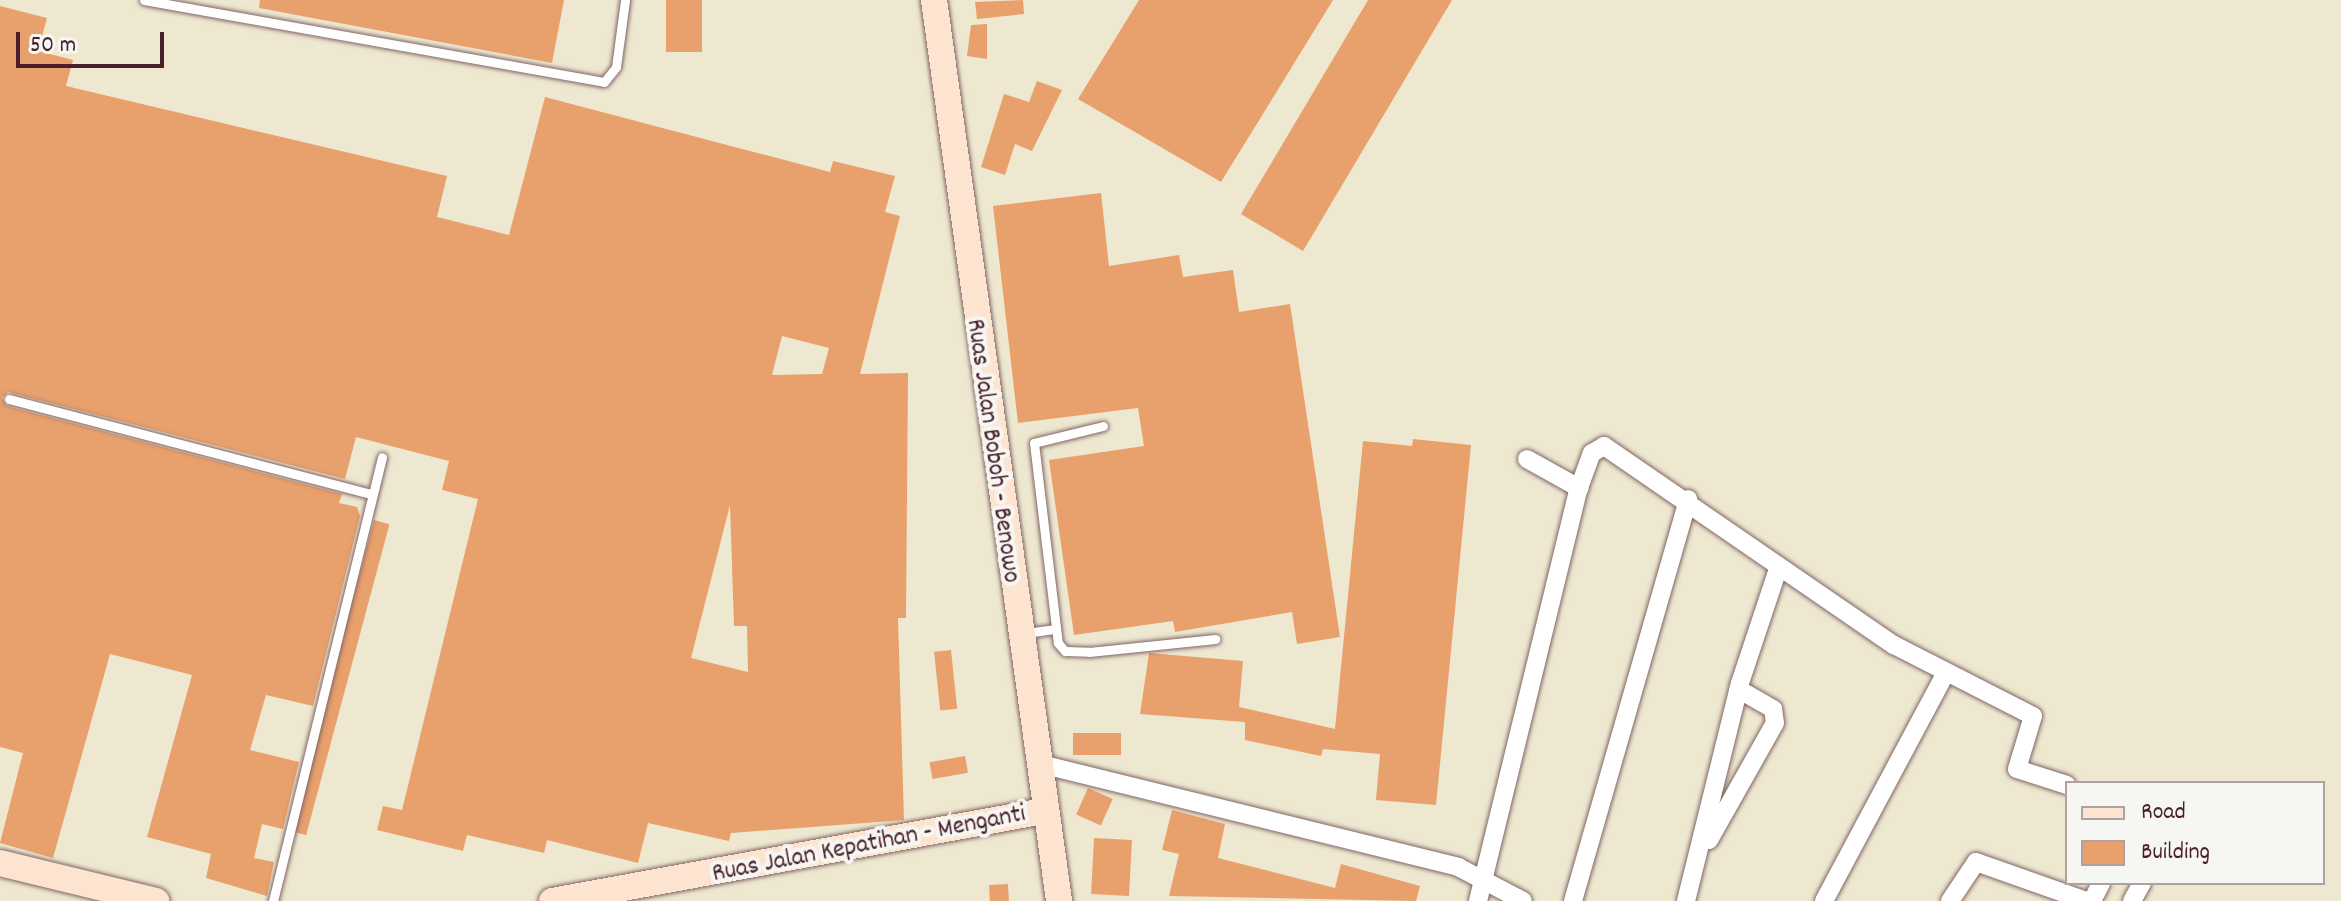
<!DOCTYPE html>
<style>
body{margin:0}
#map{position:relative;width:2341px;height:901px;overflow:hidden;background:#eee8d1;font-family:Dekko,sans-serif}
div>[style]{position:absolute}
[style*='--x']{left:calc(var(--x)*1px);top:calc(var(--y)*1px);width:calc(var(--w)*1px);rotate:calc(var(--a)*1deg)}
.building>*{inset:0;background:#e8a06c;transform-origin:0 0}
.roads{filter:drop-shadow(0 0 2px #836565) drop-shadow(0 0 2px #836565)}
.lane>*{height:9px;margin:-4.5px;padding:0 4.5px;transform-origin:4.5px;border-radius:4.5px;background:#fff}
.street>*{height:18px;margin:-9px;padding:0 9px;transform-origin:9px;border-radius:9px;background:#fff}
.secondary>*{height:26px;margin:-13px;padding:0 13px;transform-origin:13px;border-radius:13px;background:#fde4d0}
span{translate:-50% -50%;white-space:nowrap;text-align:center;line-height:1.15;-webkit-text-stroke:8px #f6f6f2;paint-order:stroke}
.street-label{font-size:26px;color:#4a1f2b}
.legend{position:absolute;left:2065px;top:781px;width:260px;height:104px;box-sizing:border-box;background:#f6f6f2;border:2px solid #b1a0a2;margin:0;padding:10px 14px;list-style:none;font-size:24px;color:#4a1f2b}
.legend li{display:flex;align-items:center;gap:16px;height:40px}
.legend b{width:40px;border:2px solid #b1a0a2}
.scale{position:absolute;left:16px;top:32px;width:148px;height:36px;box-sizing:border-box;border:4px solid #4a1f2b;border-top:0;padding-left:10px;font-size:24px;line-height:28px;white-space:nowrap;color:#4a1f2b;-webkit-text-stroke:6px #f6f6f2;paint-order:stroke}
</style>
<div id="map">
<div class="building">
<i style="clip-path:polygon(260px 0,564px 0,552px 63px,259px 8px)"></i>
<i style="left:666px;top:0;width:36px;height:52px"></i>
<i style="clip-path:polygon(1023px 0,1024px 14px,977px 19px,975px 2px)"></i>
<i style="clip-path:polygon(1139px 0,1333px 0,1221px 182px,1078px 99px)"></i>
<i style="clip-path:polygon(1368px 0,1452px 0,1303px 251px,1241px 214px)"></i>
<i style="clip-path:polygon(evenodd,0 6px,47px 18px,38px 51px,73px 60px,66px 86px,447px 176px,437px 217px,509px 235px,545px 97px,830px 172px,833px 161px,895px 176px,885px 212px,900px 216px,860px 374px,908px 373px,906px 618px,898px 618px,904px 820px,731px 833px,729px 841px,648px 823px,638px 863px,547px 840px,544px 853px,467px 835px,463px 851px,377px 830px,383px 806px,402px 810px,478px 499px,442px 490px,449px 461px,356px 437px,345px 479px,8px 392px,2px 398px,7px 406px,342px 494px,339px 503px,357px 507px,360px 516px,313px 706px,266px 695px,250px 750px,299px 762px,283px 829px,262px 824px,254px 858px,274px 862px,267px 896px,206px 878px,211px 854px,147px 837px,192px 675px,110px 654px,53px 858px,0 843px,23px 753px,0 747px,0 6px,782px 336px,829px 348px,822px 374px,772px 375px,782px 336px,0 6px,730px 505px,734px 626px,747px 626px,748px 672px,691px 658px,730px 505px)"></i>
<i style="clip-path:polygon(987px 24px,987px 59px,967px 56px,971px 25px)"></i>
<i style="clip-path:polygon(1037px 81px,1062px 90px,1032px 151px,1015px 144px,1005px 175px,981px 167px,1004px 94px,1029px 102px)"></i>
<i style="clip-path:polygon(1101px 193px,1109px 266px,1179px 255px,1183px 277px,1233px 270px,1239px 312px,1290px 304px,1340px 637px,1297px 644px,1292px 612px,1175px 632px,1173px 621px,1074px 635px,1049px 460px,1144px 446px,1138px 408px,1018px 423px,993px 206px)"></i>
<i style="clip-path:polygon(1413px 439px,1471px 445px,1436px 805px,1376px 800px,1380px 754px,1323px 749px,1321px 756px,1245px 740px,1245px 722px,1140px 714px,1149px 653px,1243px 661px,1239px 707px,1335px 729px,1363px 441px,1412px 446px)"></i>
<i style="left:374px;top:520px;width:16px;height:322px;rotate:15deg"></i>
<i style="left:951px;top:650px;width:59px;height:17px;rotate:84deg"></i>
<i style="left:1073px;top:733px;width:48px;height:22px"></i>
<i style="left:965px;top:756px;width:17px;height:36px;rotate:80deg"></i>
<i style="left:1088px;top:788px;width:27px;height:29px;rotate:24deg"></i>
<i style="clip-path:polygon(1172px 810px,1225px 824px,1218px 858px,1335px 888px,1341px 864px,1420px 886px,1416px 901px,1169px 896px,1179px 854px,1162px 850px)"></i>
<i style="left:1094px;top:838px;width:38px;height:56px;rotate:3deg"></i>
<i style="left:1008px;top:884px;width:17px;height:19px;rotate:87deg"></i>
</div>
<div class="roads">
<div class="lane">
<i style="--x:144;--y:0;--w:467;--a:10.1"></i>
<i style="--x:604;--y:82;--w:19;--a:-51"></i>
<i style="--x:616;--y:67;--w:68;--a:-82.3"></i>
<i style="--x:9;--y:399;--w:375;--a:14.7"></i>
<i style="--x:1103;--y:426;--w:71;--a:166.2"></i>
<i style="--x:1034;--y:443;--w:201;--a:83.2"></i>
<i style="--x:1058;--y:643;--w:11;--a:49"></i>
<i style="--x:1065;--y:651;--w:24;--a:2"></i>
<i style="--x:1089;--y:652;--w:127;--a:-5.9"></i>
<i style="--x:1026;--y:633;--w:28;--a:-8"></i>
<i style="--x:273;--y:901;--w:457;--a:-76.2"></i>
</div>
<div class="street">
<i style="--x:1527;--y:459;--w:60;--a:29.1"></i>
<i style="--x:1036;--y:763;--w:435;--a:13.8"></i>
<i style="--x:1458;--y:867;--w:73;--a:27.6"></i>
<i style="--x:1709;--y:840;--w:134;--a:-60.6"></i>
<i style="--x:1775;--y:723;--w:14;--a:-98"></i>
<i style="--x:1773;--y:709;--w:40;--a:-150.3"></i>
<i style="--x:1478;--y:901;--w:425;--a:-76.3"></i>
<i style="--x:1579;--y:488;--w:37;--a:-70"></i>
<i style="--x:1592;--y:453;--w:14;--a:-30"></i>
<i style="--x:1604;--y:446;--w:352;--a:34.5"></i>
<i style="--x:1894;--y:645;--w:156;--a:27.1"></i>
<i style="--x:2033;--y:716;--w:55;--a:106.8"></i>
<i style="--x:2017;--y:769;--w:52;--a:17.7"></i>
<i style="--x:1573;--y:901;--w:418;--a:-74"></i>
<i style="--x:1686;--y:901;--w:225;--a:-76.1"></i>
<i style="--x:1740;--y:683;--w:123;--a:-71.6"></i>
<i style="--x:1824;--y:901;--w:257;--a:-61.9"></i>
<i style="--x:1950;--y:901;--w:47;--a:-56.3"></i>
<i style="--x:1976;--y:862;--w:117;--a:19.5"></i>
<i style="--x:2092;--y:901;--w:20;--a:-63"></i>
<i style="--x:2132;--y:901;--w:21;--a:-61"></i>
</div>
<div class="secondary">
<i style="--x:934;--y:0;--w:910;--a:82.1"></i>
<i style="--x:0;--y:863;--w:161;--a:13.7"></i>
<i style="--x:552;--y:901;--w:500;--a:-10.37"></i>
</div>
</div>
<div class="street-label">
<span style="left:992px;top:451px;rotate:82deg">Ruas Jalan Boboh - Benowo</span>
<span style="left:869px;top:845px;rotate:-11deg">Ruas Jalan Kepatihan - Menganti</span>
</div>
<ul class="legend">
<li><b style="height:10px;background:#fde4d0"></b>Road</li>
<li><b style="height:22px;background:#e8a06c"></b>Building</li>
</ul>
<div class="scale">50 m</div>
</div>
